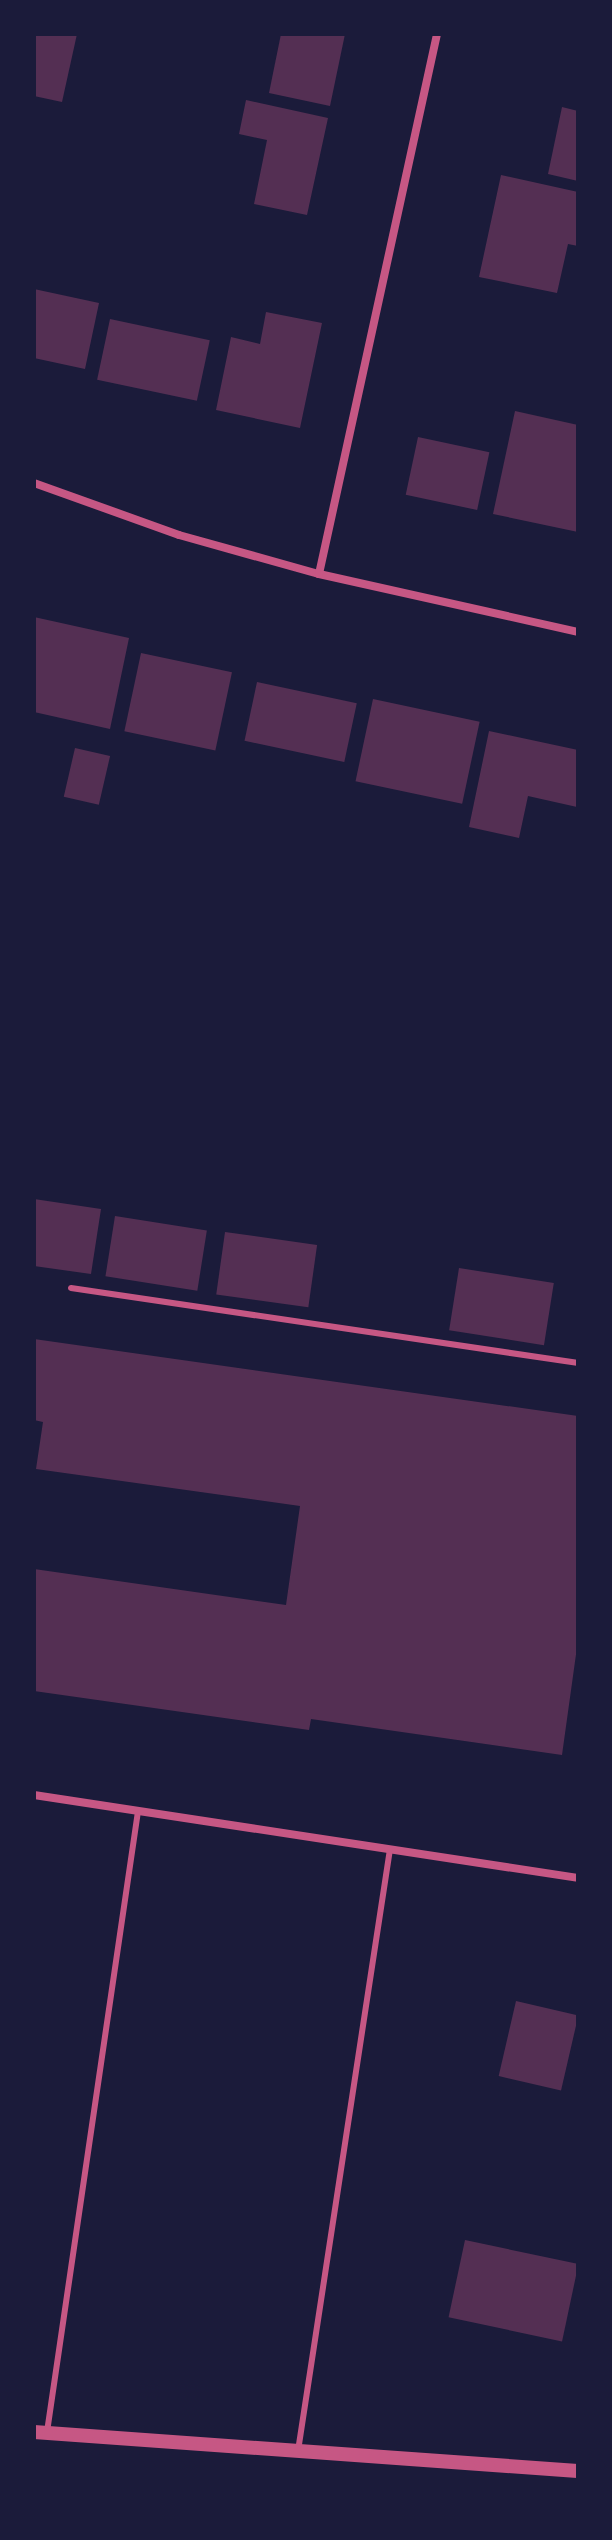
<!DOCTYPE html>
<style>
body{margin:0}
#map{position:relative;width:612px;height:2540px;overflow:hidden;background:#1b1b3a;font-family:"IBM Plex Serif",serif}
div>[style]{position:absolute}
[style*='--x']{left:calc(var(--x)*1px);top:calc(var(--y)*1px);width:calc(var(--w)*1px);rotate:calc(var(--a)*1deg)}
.building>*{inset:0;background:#542f53;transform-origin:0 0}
.service>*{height:6px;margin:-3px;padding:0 3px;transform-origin:3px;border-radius:3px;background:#c65784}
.minor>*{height:8px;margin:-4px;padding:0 4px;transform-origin:4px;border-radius:4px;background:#c65784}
.tertiary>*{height:14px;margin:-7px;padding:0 7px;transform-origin:7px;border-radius:7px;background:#c65784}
span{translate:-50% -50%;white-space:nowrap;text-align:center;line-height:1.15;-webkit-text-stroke:8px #1b1b3a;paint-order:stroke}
.frame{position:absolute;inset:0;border:36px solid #1b1b3a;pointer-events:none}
</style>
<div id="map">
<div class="building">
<i style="clip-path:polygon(34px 34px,77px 34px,62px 102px,34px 96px)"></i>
<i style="clip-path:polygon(281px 34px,345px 34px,330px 106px,269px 93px)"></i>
<i style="clip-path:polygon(246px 100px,328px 118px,307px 215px,254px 204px,267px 140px,239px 134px)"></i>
<i style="clip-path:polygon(562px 107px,578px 111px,578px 181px,548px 174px)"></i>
<i style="clip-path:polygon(501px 175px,578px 192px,578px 246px,568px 244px,557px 293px,479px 277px)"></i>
<i style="clip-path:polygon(34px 289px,99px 303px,85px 369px,34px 358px)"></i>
<i style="clip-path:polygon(266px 312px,322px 323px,300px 428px,216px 410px,231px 337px,260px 344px)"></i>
<i style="left:110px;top:319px;width:102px;height:62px;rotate:12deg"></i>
<i style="clip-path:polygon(515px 411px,578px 425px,578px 532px,493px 514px)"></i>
<i style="left:418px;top:437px;width:73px;height:59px;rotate:12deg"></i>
<i style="clip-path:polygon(34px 617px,129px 638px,110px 729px,34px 712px)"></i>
<i style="left:141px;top:653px;width:93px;height:80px;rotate:12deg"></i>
<i style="left:257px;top:682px;width:102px;height:60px;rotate:12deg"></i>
<i style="left:373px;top:699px;width:109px;height:84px;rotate:12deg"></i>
<i style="clip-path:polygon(489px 731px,578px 750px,577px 807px,528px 796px,519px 838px,469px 827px)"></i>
<i style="left:75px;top:748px;width:36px;height:50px;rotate:13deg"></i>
<i style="clip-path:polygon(34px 1199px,101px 1209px,91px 1274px,34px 1266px)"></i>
<i style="left:115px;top:1216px;width:93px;height:61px;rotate:9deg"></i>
<i style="left:225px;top:1232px;width:93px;height:63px;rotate:8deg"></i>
<i style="left:459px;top:1268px;width:96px;height:63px;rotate:9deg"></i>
<i style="clip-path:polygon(34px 1339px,578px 1416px,578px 1640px,562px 1755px,311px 1719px,309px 1730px,34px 1691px,34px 1569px,286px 1605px,300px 1506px,36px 1469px,43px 1422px,34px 1420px)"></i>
<i style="left:516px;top:2001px;width:64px;height:77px;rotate:13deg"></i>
<i style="left:465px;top:2240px;width:116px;height:79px;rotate:12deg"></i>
</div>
<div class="service">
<i style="--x:71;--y:1288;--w:513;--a:8.41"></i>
<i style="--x:47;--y:2432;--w:628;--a:-81.66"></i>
<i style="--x:298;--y:2451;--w:609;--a:-81.31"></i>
</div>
<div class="minor">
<i style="--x:34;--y:483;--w:154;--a:19.7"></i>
<i style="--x:179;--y:535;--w:145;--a:15.6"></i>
<i style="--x:319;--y:574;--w:265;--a:12.6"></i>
<i style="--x:319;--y:574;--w:553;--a:-77.67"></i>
<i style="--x:34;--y:1795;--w:550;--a:8.67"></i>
</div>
<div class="tertiary">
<i style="--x:34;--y:2432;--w:545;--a:4.1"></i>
</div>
<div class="frame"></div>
</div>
